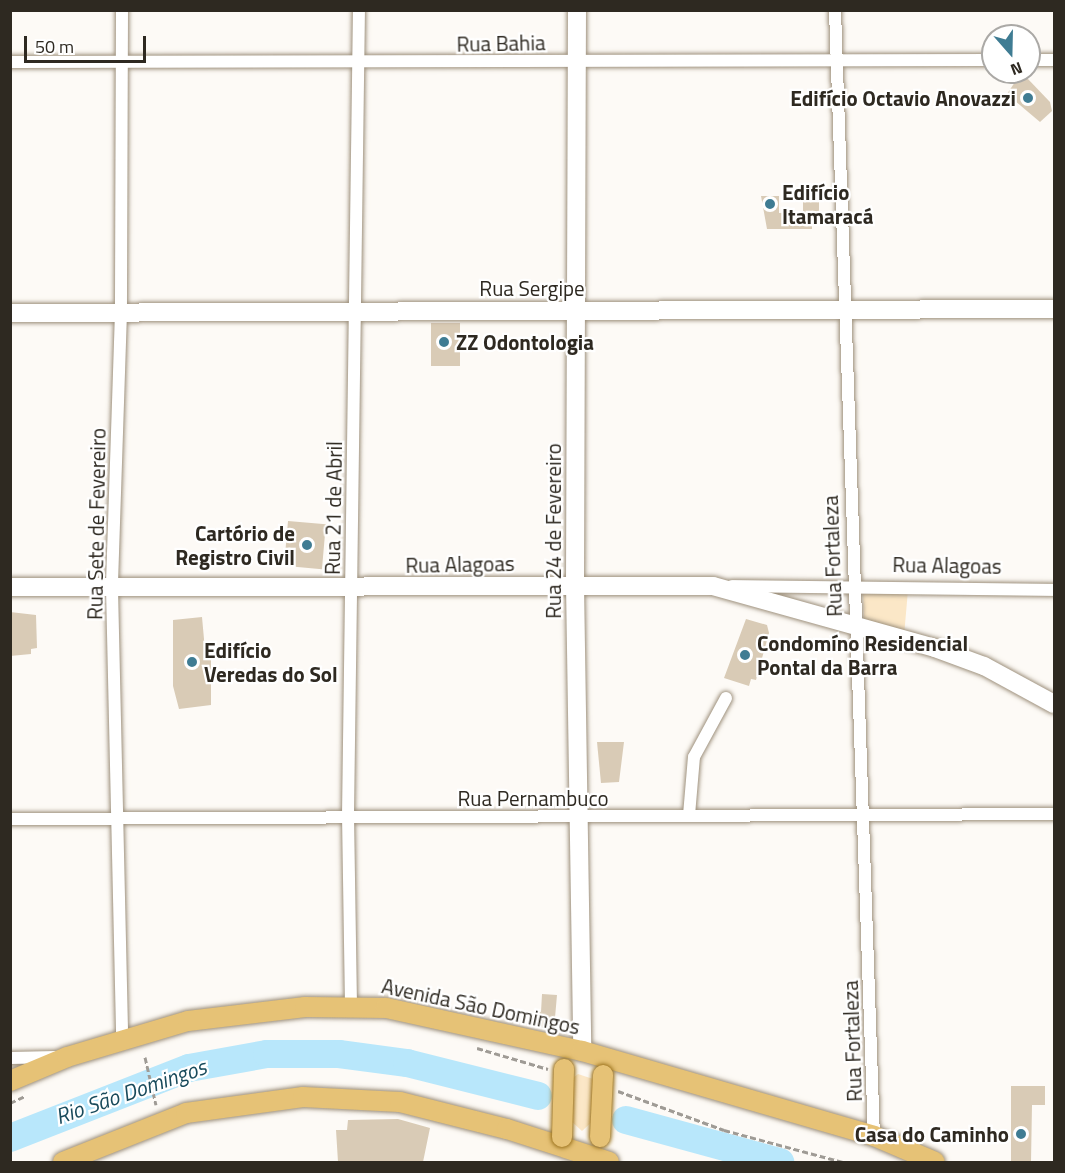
<!DOCTYPE html>
<meta charset="utf-8">
<style>
body{margin:0}
#map{position:relative;width:1065px;height:1173px;overflow:hidden;background:#fdfaf6;font-family:"Titillium Web",sans-serif}
div>[style]{position:absolute}
[style*='--x']{left:calc(var(--x)*1px);top:calc(var(--y)*1px);width:calc(var(--w)*1px);rotate:calc(var(--a)*1deg)}
.green>*{inset:0;background:#fbe7c7}
.river>*{height:28px;margin:-14px;padding:0 14px;transform-origin:14px;border-radius:14px;background:#b8e7fb}
.building>*{inset:0;background:#d9cbb6;transform-origin:0 0}
.path>*{height:3px;margin-top:-1.5px;transform-origin:0;background:repeating-linear-gradient(90deg,#9f9b95 0 6px,transparent 0 9px)}
.roads{filter:drop-shadow(0 0 2px #9e917d) drop-shadow(0 0 2px #9e917d)}
.street>*{height:12px;margin:-6px;padding:0 6px;transform-origin:6px;border-radius:6px;background:#fff}
.secondary>*{height:18px;margin:-9px;padding:0 9px;transform-origin:9px;border-radius:9px;background:#fff}
.primary>*{height:20px;margin:-10px;padding:0 10px;transform-origin:10px;border-radius:10px;background:#e6c276}
.bridges{filter:drop-shadow(0 0 2px #9b721c) drop-shadow(0 0 2px #9b721c)}
.primary-bridge>*{height:20px;margin:-10px;padding:0 10px;transform-origin:10px;border-radius:10px;background:#e6c276}
.dots>*{width:16px;height:16px;translate:-50% -50%;box-sizing:border-box;border:3px solid #fff;border-radius:50%}
span{translate:-50% -50%;white-space:nowrap;text-align:center;line-height:1.15;-webkit-text-stroke:4.5px #fff;paint-order:stroke}
.street-label{font-size:21px;color:#2e2921}
.poi-label{font-size:21px;color:#2e2921;font-weight:700}
.right{translate:-100% -50%;text-align:right}
.left{translate:0 -50%;text-align:left}
.water-label{font-size:22px;color:#184a5b;font-style:italic}
.frame{position:absolute;inset:0;border:12px solid #2e2921;pointer-events:none}
.north{position:absolute;left:981px;top:24px;width:60px;height:60px;box-sizing:border-box;background:#fff;border:2px solid #aba9a6;border-radius:50%;rotate:160deg;font-size:16px;font-weight:700;line-height:24px;text-align:center;color:#2e2921}
.north::after{content:'';display:block;margin:auto;width:21px;height:27px;background:#3f7c93;clip-path:polygon(50% 0,100% 100%,50% 72%,0 100%)}
.scale{position:absolute;left:24px;top:36px;width:122px;height:27px;box-sizing:border-box;border:3px solid #2e2921;border-top:0;padding-left:8px;font-size:18px;line-height:21px;white-space:nowrap;color:#2e2921;-webkit-text-stroke:4px #fff;paint-order:stroke}
</style>
<div id="map">
<div class="green">
<i style="clip-path:polygon(863px 590px,908px 590px,904px 636px,864px 625px)"></i>
<i style="clip-path:polygon(578px 1074px,593px 1079px,593px 1121px,582px 1131px,572px 1122px,573px 1078px)"></i>
</div>
<div class="river">
<i style="--x:626;--y:1120;--w:160;--a:15.3"></i>
<i style="--x:10;--y:1138;--w:192;--a:-21.4"></i>
<i style="--x:189;--y:1068;--w:79;--a:-10.2"></i>
<i style="--x:267;--y:1054;--w:72;--a:0"></i>
<i style="--x:339;--y:1054;--w:69;--a:7.5"></i>
<i style="--x:407;--y:1063;--w:135;--a:14.1"></i>
</div>
<div class="building">
<i style="clip-path:polygon(1019px 76px,1027px 78px,1050px 102px,1052px 111px,1040px 122px,1007px 94px)"></i>
<i style="clip-path:polygon(803px 193px,819px 193px,819px 220px,812px 220px,812px 229px,767px 229px,761px 196px,779px 196px,779px 213px,803px 212px)"></i>
<i style="left:431px;top:323px;width:29px;height:43px"></i>
<i style="left:288px;top:521px;width:38px;height:45px;rotate:5deg"></i>
<i style="clip-path:polygon(10px 612px,36px 615px,37px 648px,31px 649px,31px 654px,10px 656px)"></i>
<i style="clip-path:polygon(202px 617px,205px 650px,211px 649px,211px 705px,179px 709px,173px 686px,173px 620px)"></i>
<i style="clip-path:polygon(746px 619px,767px 625px,769px 633px,756px 680px,751px 679px,749px 686px,724px 678px)"></i>
<i style="clip-path:polygon(597px 742px,624px 742px,619px 782px,601px 783px)"></i>
<i style="clip-path:polygon(542px 994px,557px 995px,554px 1029px,542px 1028px,536px 1011px,541px 1012px)"></i>
<i style="clip-path:polygon(1011px 1086px,1045px 1086px,1045px 1105px,1032px 1105px,1031px 1162px,1011px 1162px)"></i>
<i style="clip-path:polygon(398px 1119px,430px 1128px,423px 1162px,338px 1162px,336px 1130px,347px 1130px,348px 1120px)"></i>
</div>
<div class="path">
<i style="--x:477;--y:1048;--w:74;--a:16.5"></i>
<i style="--x:145;--y:1057;--w:49;--a:77.1"></i>
<i style="--x:618;--y:1091;--w:113;--a:20.2"></i>
<i style="--x:724;--y:1130;--w:123;--a:15.1"></i>
<i style="--x:10;--y:1103;--w:17;--a:-25"></i>
</div>
<div class="roads">
<div class="street">
<i style="--x:122;--y:10;--w:302;--a:90.2"></i>
<i style="--x:121;--y:312;--w:277;--a:91.9"></i>
<i style="--x:112;--y:589;--w:449;--a:88.7"></i>
<i style="--x:835;--y:10;--w:1127;--a:88.02"></i>
<i style="--x:1029;--y:60;--w:25;--a:0"></i>
<i style="--x:10;--y:62;--w:983;--a:-0.12"></i>
<i style="--x:732;--y:586;--w:322;--a:0.7"></i>
<i style="--x:689;--y:815;--w:58;--a:-85.1"></i>
<i style="--x:694;--y:757;--w:67;--a:-61.5"></i>
<i style="--x:10;--y:819;--w:1044;--a:-0.27"></i>
<i style="--x:351;--y:1006;--w:191;--a:-90.9"></i>
<i style="--x:348;--y:815;--w:805;--a:-89.22"></i>
<i style="--x:10;--y:1058;--w:46;--a:-1.2"></i>
</div>
<div class="secondary">
<i style="--x:577;--y:10;--w:575;--a:90.2"></i>
<i style="--x:575;--y:585;--w:466;--a:89.1"></i>
<i style="--x:10;--y:313;--w:1044;--a:-0.22"></i>
<i style="--x:10;--y:587;--w:703;--a:-0.08"></i>
<i style="--x:713;--y:586;--w:230;--a:15.6"></i>
<i style="--x:935;--y:648;--w:52;--a:20.2"></i>
<i style="--x:984;--y:666;--w:80;--a:28.5"></i>
</div>
<div class="primary">
<i style="--x:10;--y:1081;--w:62;--a:-22.8"></i>
<i style="--x:67;--y:1057;--w:126;--a:-16.6"></i>
<i style="--x:188;--y:1021;--w:118;--a:-6.8"></i>
<i style="--x:305;--y:1007;--w:81;--a:0.7"></i>
<i style="--x:386;--y:1008;--w:201;--a:12.4"></i>
<i style="--x:582;--y:1051;--w:304;--a:16.2"></i>
<i style="--x:874;--y:1136;--w:66;--a:23.1"></i>
<i style="--x:63;--y:1162;--w:132;--a:-21.7"></i>
<i style="--x:186;--y:1113;--w:118;--a:-7.8"></i>
<i style="--x:303;--y:1097;--w:97;--a:3"></i>
<i style="--x:400;--y:1102;--w:110;--a:14.2"></i>
<i style="--x:507;--y:1129;--w:107;--a:17.9"></i>
</div>
</div>
<div class="bridges">
<div class="primary-bridge">
<i style="--x:562;--y:1137;--w:68;--a:-88.3"></i>
<i style="--x:600;--y:1137;--w:62;--a:-87.2"></i>
</div>
</div>
<div class="dots">
<i style="left:1028px;top:98px;background:#3f7c93"></i>
<i style="left:770px;top:204px;background:#3f7c93"></i>
<i style="left:444px;top:342px;background:#3f7c93"></i>
<i style="left:307px;top:545px;background:#3f7c93"></i>
<i style="left:745px;top:655px;background:#3f7c93"></i>
<i style="left:192px;top:662px;background:#3f7c93"></i>
<i style="left:1021px;top:1134px;background:#3f7c93"></i>
</div>
<div class="street-label">
<span style="left:501px;top:43px;rotate:-1deg">Rua Bahia</span>
<span style="left:532px;top:288px">Rua Sergipe</span>
<span style="left:333px;top:508px;rotate:-89deg">Rua 21 de Abril</span>
<span style="left:96px;top:524px;rotate:-89deg">Rua Sete de Fevereiro</span>
<span style="left:553px;top:531px;rotate:-90deg">Rua 24 de Fevereiro</span>
<span style="left:832px;top:556px;rotate:-92deg">Rua Fortaleza</span>
<span style="left:460px;top:564px;rotate:-1deg">Rua Alagoas</span>
<span style="left:947px;top:565px;rotate:1deg">Rua Alagoas</span>
<span style="left:533px;top:798px">Rua Pernambuco</span>
<span style="left:481px;top:1006px;rotate:12deg">Avenida São Domingos</span>
<span style="left:852px;top:1041px;rotate:-92deg">Rua Fortaleza</span>
</div>
<div class="poi-label">
<span class="right" style="left:1016px;top:98px">Edifício Octavio Anovazzi</span>
<span class="left" style="left:782px;top:204px">Edifício<br>Itamaracá</span>
<span class="left" style="left:456px;top:342px">ZZ Odontologia</span>
<span class="right" style="left:295px;top:545px">Cartório de<br>Registro Civil</span>
<span class="left" style="left:757px;top:655px">Condomíno Residencial<br>Pontal da Barra</span>
<span class="left" style="left:204px;top:662px">Edifício<br>Veredas do Sol</span>
<span class="right" style="left:1009px;top:1134px">Casa do Caminho</span>
</div>
<div class="water-label">
<span style="left:131px;top:1092px;rotate:-19deg">Rio São Domingos</span>
</div>
<div class="frame"></div>
<div class="north">N</div>
<div class="scale">50 m</div>
</div>
